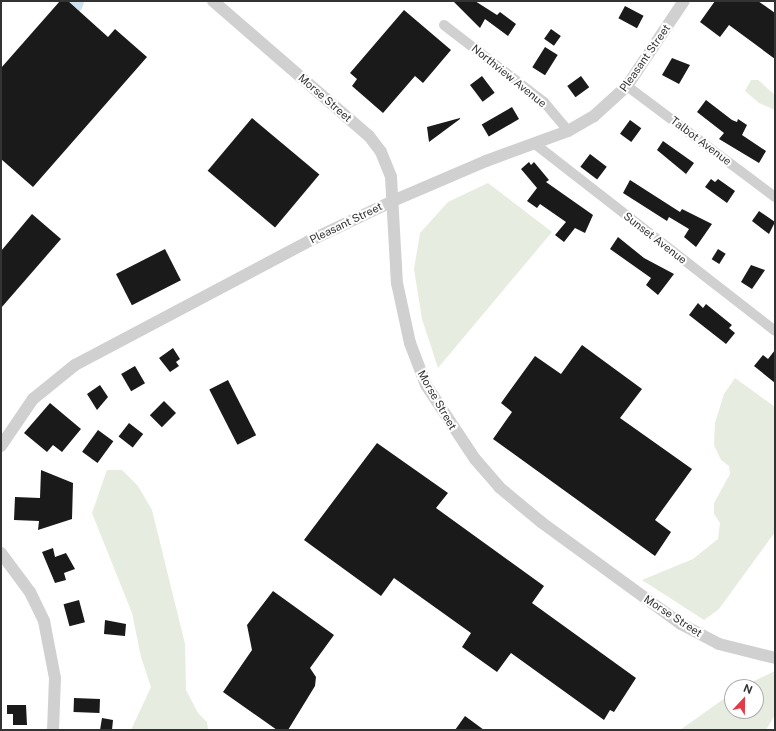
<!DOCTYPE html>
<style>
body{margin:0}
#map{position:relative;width:776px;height:731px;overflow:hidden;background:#fff;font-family:"Public Sans",sans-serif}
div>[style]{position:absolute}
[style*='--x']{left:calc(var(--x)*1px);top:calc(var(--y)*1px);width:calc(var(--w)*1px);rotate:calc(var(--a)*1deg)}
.green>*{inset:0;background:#e6ecdf}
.river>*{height:20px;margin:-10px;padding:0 10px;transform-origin:10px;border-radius:10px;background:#cfe2ee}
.building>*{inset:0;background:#1a1a1a;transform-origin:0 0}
.minor>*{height:10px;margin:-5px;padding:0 5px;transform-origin:5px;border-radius:5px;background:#d0d0d0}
.tertiary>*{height:12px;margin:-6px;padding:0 6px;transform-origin:6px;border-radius:6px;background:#d0d0d0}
span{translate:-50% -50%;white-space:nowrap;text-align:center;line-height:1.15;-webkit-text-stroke:4px #fff;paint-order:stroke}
.street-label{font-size:11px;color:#333}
.frame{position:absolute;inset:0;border:2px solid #333;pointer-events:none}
.north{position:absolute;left:724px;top:679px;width:40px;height:40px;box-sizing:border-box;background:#fff;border:1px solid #adadad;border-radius:50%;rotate:22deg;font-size:11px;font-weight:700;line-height:16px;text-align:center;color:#333}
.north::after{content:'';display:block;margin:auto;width:14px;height:18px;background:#e63946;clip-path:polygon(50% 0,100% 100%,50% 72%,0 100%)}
</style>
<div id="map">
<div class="green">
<i style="clip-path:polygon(751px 80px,758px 80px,775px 95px,775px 110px,759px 103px,745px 91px)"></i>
<i style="clip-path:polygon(488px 183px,552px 232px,438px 368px,422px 319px,414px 269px,420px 233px,448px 202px)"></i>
<i style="clip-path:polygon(735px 378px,775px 407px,775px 532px,719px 609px,704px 620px,642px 580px,693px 559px,718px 539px,720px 523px,714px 514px,714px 503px,730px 474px,729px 466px,721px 460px,714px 445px,715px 423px,724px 394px)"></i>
<i style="clip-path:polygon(107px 470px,122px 470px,138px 486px,152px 510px,185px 644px,186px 690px,198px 713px,207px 722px,208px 730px,131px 730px,151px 687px,141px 657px,132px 613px,92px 513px)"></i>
<i style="clip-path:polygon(775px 671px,775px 715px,766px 730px,680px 730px,732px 693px,732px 711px,756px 711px,756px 687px,742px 687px)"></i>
</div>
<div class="river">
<i style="--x:73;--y:4;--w:3;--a:-72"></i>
</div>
<div class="building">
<i style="clip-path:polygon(60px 1px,68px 1px,108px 37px,115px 29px,147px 57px,33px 187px,1px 159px,1px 68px)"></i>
<i style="clip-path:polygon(453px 1px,475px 1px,497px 15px,500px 12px,516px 24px,508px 36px,485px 19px,480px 28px)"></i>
<i style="clip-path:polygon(715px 1px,758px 1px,775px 13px,775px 59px,729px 25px,720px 37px,700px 22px)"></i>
<i style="left:625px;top:6px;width:21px;height:14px;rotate:28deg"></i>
<i style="clip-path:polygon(404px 10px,451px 50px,423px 83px,415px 76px,383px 113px,352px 86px,357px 79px,350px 73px)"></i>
<i style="left:551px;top:29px;width:12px;height:12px;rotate:35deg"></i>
<i style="left:545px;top:47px;width:15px;height:24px;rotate:32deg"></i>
<i style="clip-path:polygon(672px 58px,690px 65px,679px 84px,662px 75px)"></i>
<i style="left:482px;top:76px;width:21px;height:15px;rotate:53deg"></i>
<i style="left:581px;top:76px;width:14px;height:17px;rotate:54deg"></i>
<i style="clip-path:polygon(706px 100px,732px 120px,737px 122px,738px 119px,747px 125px,742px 135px,766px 151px,759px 163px,719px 139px,724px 133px,697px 112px)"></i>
<i style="left:512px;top:107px;width:14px;height:35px;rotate:60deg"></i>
<i style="left:252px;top:118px;width:88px;height:69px;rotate:40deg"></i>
<i style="clip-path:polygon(460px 118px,460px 119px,429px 142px,427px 127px)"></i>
<i style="left:630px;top:120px;width:14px;height:17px;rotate:36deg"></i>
<i style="clip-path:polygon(663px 141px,694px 163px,686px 174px,657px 150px)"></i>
<i style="left:590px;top:154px;width:21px;height:16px;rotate:37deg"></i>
<i style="clip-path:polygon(529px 162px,531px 165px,534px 162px,549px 180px,546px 182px,593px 215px,585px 233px,575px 228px,564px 242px,555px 235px,566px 222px,540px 204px,537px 208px,527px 201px,537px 188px,521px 169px)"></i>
<i style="clip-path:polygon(711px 179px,715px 182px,718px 179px,735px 191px,727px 203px,705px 187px)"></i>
<i style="clip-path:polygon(630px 180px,680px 212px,682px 209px,712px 224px,696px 247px,684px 237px,689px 229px,669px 217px,667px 221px,623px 193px)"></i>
<i style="clip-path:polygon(759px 211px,775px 222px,769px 234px,752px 221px)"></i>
<i style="clip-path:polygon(32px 214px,61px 239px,1px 308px,1px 251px)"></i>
<i style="clip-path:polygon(618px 237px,644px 258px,674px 274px,658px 295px,646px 285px,651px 278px,610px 249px)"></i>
<i style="left:165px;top:249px;width:35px;height:55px;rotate:63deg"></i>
<i style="left:718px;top:249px;width:9px;height:12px;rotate:32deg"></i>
<i style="clip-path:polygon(751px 265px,765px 270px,752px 289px,741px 282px)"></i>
<i style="clip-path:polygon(698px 303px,703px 308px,706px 304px,732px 325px,729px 328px,735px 333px,726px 344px,689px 315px)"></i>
<i style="clip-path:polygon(582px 345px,642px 389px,620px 418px,692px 469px,655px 520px,671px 532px,655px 556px,493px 439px,512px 412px,501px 403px,535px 356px,561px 374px)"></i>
<i style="clip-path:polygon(173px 348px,180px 359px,176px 362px,179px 366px,170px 372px,159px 358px)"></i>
<i style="clip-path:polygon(775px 350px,775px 383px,754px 366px,763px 355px,768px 359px)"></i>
<i style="left:135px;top:366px;width:20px;height:16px;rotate:60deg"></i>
<i style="left:228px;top:380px;width:62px;height:21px;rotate:63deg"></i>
<i style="clip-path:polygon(100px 385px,108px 397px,97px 410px,87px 394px)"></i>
<i style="left:164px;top:401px;width:17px;height:20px;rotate:45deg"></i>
<i style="clip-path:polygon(50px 403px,81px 429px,62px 452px,53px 445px,47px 452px,24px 433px)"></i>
<i style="left:129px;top:423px;width:18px;height:17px;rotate:38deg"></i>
<i style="left:98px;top:430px;width:19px;height:27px;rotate:36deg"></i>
<i style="clip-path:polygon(377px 443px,448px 493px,436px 508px,544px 586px,532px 603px,636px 678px,614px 712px,610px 710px,604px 720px,511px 653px,497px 672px,462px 647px,471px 633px,394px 578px,381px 596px,304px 540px)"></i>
<i style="clip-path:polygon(41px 470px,73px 483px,72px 519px,38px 530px,39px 521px,14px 520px,15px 497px,40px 498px)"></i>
<i style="clip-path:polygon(53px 548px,55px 557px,66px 553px,75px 569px,64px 573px,66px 580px,55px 583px,42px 552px)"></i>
<i style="clip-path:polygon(273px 591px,334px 635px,310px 668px,316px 677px,315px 686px,288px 730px,277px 730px,223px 692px,252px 650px,247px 625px)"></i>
<i style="left:79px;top:600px;width:23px;height:16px;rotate:75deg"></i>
<i style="clip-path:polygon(105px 620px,126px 624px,125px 636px,104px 634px)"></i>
<i style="left:74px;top:698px;width:26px;height:14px;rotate:2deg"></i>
<i style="clip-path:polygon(7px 705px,26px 705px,27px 725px,13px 725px,13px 714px,7px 714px)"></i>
<i style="clip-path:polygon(465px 716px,484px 730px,455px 730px)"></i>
<i style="clip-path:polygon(102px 718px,113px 720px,112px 730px,100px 730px)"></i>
</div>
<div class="minor">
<i style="--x:444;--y:25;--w:126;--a:37.6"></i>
<i style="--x:544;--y:102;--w:38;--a:50"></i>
<i style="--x:627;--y:86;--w:185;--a:36.9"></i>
<i style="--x:535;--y:144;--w:304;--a:37.9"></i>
</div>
<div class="tertiary">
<i style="--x:213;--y:1;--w:206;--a:40.9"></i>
<i style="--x:369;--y:136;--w:20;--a:53"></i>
<i style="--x:381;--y:152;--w:27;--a:68"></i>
<i style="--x:391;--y:177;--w:106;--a:86.8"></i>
<i style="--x:397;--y:283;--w:61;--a:77.8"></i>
<i style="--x:410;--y:343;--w:45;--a:69.1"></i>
<i style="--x:426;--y:385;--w:89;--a:56.5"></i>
<i style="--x:475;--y:459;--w:37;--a:49"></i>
<i style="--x:499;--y:487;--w:55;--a:39.8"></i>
<i style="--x:541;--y:522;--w:173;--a:36.1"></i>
<i style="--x:681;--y:624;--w:43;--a:27.8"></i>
<i style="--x:719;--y:644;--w:58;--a:14"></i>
<i style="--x:1;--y:446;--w:57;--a:-55.8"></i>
<i style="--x:33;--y:399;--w:54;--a:-39"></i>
<i style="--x:75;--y:365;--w:265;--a:-27.9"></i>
<i style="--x:309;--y:241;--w:95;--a:-25.5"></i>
<i style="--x:395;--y:200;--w:99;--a:-23.2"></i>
<i style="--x:486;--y:161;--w:87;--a:-20.1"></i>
<i style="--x:568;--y:131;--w:30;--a:-30"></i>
<i style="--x:594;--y:116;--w:45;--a:-42.3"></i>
<i style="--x:627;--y:86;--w:102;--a:-56.2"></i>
<i style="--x:1;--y:553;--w:49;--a:53.4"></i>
<i style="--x:30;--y:592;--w:32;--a:64"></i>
<i style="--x:44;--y:621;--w:58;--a:79.1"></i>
<i style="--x:55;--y:678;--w:52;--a:92.2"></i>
</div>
<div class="street-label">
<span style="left:645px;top:58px;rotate:-55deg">Pleasant Street</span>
<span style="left:509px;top:76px;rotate:39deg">Northview Avenue</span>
<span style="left:325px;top:98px;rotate:41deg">Morse Street</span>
<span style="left:701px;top:141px;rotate:37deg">Talbot Avenue</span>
<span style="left:346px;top:223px;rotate:-26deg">Pleasant Street</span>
<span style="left:655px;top:238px;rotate:38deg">Sunset Avenue</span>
<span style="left:437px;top:400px;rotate:60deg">Morse Street</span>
<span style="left:673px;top:616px;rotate:33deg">Morse Street</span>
</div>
<div class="frame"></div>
<div class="north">N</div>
</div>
